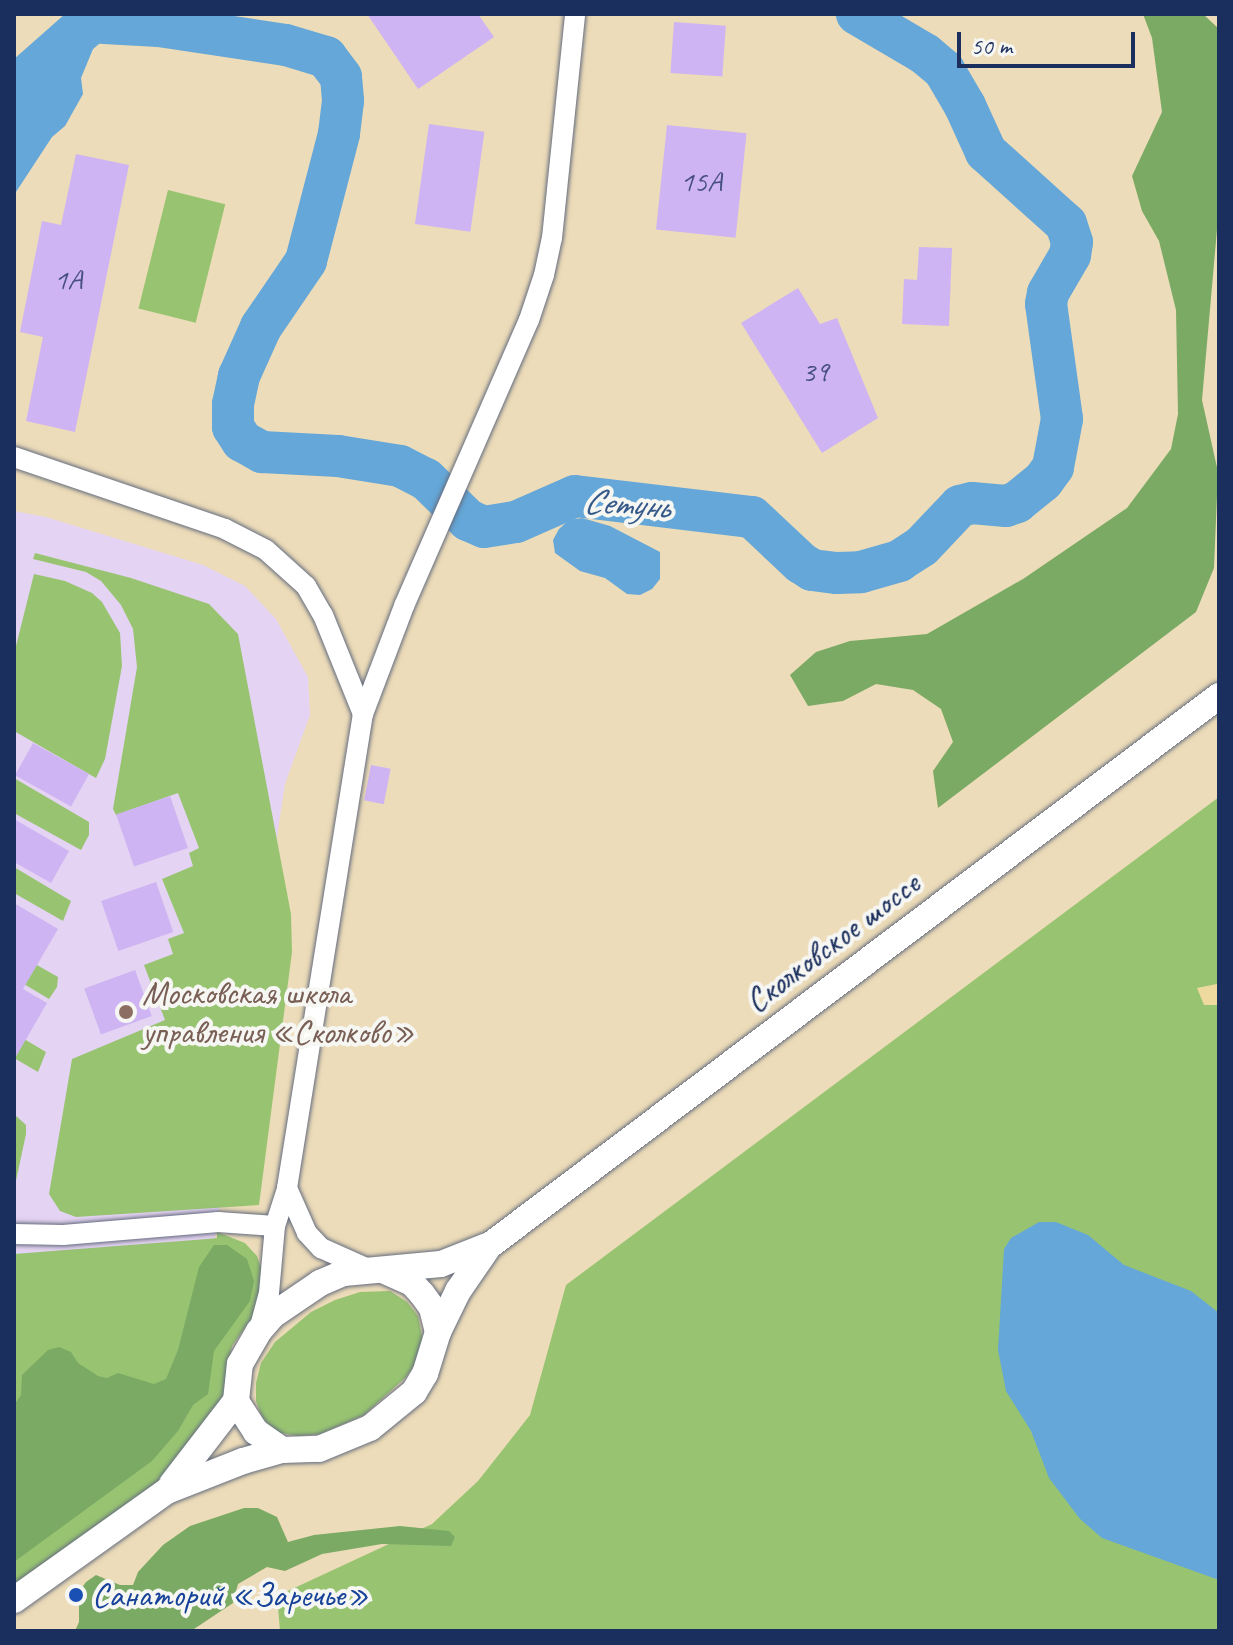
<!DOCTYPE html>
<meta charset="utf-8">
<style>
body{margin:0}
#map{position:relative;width:1233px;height:1645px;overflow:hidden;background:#eddcb9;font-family:Caveat,sans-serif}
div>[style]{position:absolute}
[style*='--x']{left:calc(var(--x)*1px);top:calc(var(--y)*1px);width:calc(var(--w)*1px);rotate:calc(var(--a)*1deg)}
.built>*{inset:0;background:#e4d3f2}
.green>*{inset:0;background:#98c472;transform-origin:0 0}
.forest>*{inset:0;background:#7aaa64}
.sand>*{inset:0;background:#eeda9e}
.water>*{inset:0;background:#64a7d8}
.river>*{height:42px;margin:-21px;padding:0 21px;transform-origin:21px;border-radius:21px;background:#64a7d8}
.building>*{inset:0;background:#cfb4f3;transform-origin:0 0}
.roads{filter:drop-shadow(0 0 2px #646c7e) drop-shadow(0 0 2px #646c7e)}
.minor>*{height:20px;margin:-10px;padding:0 10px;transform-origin:10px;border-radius:10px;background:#fff}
.tertiary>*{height:26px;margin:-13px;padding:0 13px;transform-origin:13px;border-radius:13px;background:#fff}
.dots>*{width:22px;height:22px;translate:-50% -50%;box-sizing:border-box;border:4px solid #f6f6f2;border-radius:50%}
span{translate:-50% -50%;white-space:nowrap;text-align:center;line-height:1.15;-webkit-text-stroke:8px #f6f6f2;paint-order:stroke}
.number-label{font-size:30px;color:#485083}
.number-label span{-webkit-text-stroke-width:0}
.street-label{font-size:34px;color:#1b2f5e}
.education-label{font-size:34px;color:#785e54}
.left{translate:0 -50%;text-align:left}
.transit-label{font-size:34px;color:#164399}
.water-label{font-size:36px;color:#355989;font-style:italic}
.frame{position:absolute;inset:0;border:16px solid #1b2f5e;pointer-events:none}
.scale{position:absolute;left:957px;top:32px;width:178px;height:36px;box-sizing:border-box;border:4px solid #1b2f5e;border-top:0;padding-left:10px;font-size:24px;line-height:28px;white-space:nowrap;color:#1b2f5e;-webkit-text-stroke:6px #f6f6f2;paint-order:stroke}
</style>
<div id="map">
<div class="built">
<i style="clip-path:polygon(14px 511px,46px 517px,203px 565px,245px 586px,276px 619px,308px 677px,310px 715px,285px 784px,215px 1238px,14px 1518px)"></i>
</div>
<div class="green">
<i style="left:168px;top:190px;width:59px;height:122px;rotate:14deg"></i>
<i style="clip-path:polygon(35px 553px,131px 578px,209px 604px,238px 634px,291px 914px,292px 952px,259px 1205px,76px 1217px,60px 1211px,49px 1194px,72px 1059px,165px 1020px,144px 965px,173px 954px,168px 939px,184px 933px,162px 879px,193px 866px,189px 853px,199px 848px,178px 793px,116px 815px,113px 809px,137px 667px,133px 629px,121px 605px,101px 581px,86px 572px,33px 559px)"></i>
<i style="clip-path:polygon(34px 574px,65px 581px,92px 593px,102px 602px,120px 633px,122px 666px,105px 759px,96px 778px,14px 731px,14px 654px)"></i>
<i style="clip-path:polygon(14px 778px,89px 822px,89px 835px,81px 850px,14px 813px)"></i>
<i style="clip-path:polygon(1219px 797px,1219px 1631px,280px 1631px,277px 1596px,432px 1524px,478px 1481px,530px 1415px,566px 1285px)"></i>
<i style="clip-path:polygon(14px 867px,71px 901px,63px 921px,14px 893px)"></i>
<i style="clip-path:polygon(14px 952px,58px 977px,57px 987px,49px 999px,14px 978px)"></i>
<i style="clip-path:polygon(14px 1033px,46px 1052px,38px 1072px,14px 1058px)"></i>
<i style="clip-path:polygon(14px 1114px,26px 1125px,26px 1134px,14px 1190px)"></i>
<i style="clip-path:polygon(217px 1232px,245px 1243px,257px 1256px,263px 1273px,257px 1310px,232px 1346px,221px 1404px,188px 1458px,135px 1504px,14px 1589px,14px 1254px,207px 1239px,217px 1238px)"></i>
<i style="clip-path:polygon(390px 1291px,407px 1302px,418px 1316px,422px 1336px,421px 1356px,406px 1377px,364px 1415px,320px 1434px,298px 1436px,276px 1432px,262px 1417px,256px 1401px,256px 1383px,261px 1363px,275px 1342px,311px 1312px,335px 1300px,360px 1292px)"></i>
</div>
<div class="forest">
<i style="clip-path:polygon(1143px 14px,1203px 14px,1219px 29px,1219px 207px,1202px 400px,1218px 472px,1214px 568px,1196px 612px,938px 808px,933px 771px,953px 742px,941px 709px,913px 690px,876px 684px,843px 701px,808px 706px,790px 675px,816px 652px,850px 641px,927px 634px,1023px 579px,1127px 508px,1171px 449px,1178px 414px,1176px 310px,1159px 241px,1142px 211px,1132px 176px,1162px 112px,1152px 38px)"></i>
<i style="clip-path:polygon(214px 1245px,227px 1245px,247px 1259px,254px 1281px,250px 1301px,214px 1351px,208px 1394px,193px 1405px,178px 1431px,152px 1461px,14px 1562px,14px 1405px,21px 1395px,22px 1375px,48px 1350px,59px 1347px,71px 1352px,78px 1363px,98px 1376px,107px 1378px,118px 1373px,154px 1384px,166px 1379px,178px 1350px,199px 1267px)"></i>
<i style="clip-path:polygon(244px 1508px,258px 1508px,277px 1517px,288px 1542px,314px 1535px,400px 1526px,449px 1531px,455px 1537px,451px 1546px,382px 1544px,322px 1554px,285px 1571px,267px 1567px,238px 1584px,233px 1603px,191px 1631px,75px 1631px,79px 1622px,79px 1592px,86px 1582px,96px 1575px,120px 1585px,133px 1585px,138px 1572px,163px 1545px,190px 1526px)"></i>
</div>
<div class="sand">
<i style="clip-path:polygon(1217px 984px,1219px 1005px,1204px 1005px,1197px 988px)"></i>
</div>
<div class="water">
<i style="clip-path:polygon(65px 14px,165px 14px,155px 38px,122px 35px,105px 39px,93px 49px,81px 78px,83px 94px,65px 126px,52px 137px,14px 195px,14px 59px)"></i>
<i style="clip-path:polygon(582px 518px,610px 526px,660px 552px,660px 579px,652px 589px,640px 595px,627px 594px,605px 578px,580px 571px,555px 553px,553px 540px,559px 529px,569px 520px)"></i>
<i style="clip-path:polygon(1039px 1222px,1056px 1222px,1088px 1235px,1124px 1265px,1191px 1291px,1219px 1313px,1219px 1580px,1102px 1538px,1080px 1519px,1049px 1478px,1031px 1431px,1006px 1391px,998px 1350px,1004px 1249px,1011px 1238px)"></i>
</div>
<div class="river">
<i style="--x:104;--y:23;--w:55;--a:3.1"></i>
<i style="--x:159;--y:26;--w:128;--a:8.5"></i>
<i style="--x:286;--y:45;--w:42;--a:16.7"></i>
<i style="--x:326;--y:57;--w:25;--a:53"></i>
<i style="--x:341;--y:77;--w:24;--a:85"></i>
<i style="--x:343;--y:101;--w:33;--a:97"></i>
<i style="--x:339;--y:134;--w:131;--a:104.6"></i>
<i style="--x:306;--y:261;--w:80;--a:124.3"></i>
<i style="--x:261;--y:327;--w:54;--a:114.2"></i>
<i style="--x:239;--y:376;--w:29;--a:102"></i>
<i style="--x:233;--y:404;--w:23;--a:90"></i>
<i style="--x:233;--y:427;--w:17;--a:57"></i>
<i style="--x:242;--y:441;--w:23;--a:29"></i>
<i style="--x:262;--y:452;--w:76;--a:3"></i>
<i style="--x:338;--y:456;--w:63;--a:9.2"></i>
<i style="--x:400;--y:466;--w:29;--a:27"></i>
<i style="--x:426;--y:479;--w:59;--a:44.3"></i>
<i style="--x:468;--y:520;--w:17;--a:24"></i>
<i style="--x:484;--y:527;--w:32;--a:-9"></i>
<i style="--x:516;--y:522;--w:64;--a:-23.8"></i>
<i style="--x:575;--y:496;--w:178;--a:6.8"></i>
<i style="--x:752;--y:517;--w:67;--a:43.2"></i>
<i style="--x:801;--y:563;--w:13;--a:32"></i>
<i style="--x:812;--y:570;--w:25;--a:7"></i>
<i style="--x:837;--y:573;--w:24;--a:-2"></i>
<i style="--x:861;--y:572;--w:40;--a:-16"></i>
<i style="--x:899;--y:561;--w:27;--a:-33"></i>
<i style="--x:922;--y:546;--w:55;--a:-46.5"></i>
<i style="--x:960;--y:506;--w:12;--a:-14"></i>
<i style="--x:972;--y:503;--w:34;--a:5"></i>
<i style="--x:1006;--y:506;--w:12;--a:-20"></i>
<i style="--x:1017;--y:502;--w:33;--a:-39"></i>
<i style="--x:1043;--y:481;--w:17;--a:-54"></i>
<i style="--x:1053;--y:467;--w:49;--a:-79.4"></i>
<i style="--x:1062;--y:419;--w:116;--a:-97.9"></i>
<i style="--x:1046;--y:304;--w:11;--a:-80"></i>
<i style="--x:1048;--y:293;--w:44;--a:-59.9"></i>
<i style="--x:1070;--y:255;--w:13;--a:-81"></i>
<i style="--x:1072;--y:242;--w:19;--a:-108"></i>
<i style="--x:1066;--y:224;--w:108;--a:-138"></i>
<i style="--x:986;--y:152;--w:51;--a:-114.5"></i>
<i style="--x:965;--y:106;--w:42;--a:-120.3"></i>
<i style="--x:944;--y:70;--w:25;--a:-140"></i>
<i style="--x:925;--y:54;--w:79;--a:-149.5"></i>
</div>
<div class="building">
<i style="clip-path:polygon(367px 14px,478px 14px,494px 37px,418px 89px)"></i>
<i style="left:674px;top:22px;width:52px;height:51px;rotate:4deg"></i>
<i style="left:429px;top:124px;width:56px;height:101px;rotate:8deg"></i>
<i style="left:667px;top:125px;width:80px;height:105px;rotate:6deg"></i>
<i style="clip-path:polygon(76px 154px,129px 165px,75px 432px,26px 421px,43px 337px,20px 332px,42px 221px,61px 225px)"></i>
<i style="clip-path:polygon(919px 247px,952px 248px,949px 326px,902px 324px,904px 279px,917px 280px)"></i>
<i style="clip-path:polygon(798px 288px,820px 324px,837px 318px,878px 418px,822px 453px,741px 323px)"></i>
<i style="left:33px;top:743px;width:64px;height:37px;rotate:29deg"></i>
<i style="left:371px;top:765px;width:20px;height:36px;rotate:11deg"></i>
<i style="left:170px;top:796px;width:55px;height:57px;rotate:71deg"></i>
<i style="clip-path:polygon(14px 819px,69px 851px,51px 883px,14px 862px)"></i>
<i style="left:156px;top:882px;width:53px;height:58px;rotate:71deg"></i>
<i style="clip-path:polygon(14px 903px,58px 929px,23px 989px,47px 1003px,14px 1060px)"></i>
<i style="left:135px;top:970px;width:49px;height:54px;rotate:70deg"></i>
</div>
<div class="roads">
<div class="minor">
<i style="--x:14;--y:457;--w:223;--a:18.8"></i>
<i style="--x:225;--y:529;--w:46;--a:27.1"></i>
<i style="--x:266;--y:550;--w:54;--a:42"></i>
<i style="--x:306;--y:586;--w:34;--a:60"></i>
<i style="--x:323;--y:615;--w:107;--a:68"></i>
<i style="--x:287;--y:1188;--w:49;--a:66"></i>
<i style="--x:307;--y:1233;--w:21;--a:47"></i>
<i style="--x:321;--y:1248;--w:49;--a:24"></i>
<i style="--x:14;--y:1234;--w:49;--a:1.2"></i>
<i style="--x:63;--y:1235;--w:156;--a:-4.8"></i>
<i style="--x:218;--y:1222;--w:57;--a:4"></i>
<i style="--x:259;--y:1330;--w:38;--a:-75"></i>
<i style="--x:269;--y:1293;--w:67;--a:-84.9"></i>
<i style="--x:275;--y:1226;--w:40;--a:-72"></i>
<i style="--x:287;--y:1188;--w:480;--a:-80.9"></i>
<i style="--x:363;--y:714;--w:116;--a:-69.2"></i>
<i style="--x:404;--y:606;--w:312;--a:-66.4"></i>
<i style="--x:529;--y:320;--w:47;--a:-71.6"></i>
<i style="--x:544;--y:275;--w:38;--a:-78"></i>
<i style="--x:552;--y:238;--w:225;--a:-84.1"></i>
</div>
<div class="tertiary">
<i style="--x:383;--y:1270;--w:32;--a:24"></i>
<i style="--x:412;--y:1283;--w:15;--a:48"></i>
<i style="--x:422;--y:1294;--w:17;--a:54"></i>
<i style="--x:432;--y:1308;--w:25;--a:76"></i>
<i style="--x:282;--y:1450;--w:32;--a:-145"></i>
<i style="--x:256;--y:1432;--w:37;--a:-123"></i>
<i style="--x:236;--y:1401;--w:37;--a:-84"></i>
<i style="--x:240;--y:1364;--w:38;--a:-60"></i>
<i style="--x:259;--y:1331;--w:21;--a:-49"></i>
<i style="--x:273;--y:1315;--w:57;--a:-34.2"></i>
<i style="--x:320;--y:1283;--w:26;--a:-23"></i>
<i style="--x:344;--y:1273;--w:97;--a:-5.3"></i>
<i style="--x:441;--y:1264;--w:49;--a:-21.4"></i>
<i style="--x:172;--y:1484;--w:105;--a:-52.4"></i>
<i style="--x:14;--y:1600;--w:188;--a:-35.5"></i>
<i style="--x:167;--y:1491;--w:82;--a:-21.5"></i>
<i style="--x:243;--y:1461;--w:41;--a:-15.8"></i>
<i style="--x:282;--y:1450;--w:37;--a:-2"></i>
<i style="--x:319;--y:1449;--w:55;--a:-22.4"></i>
<i style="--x:370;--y:1428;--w:57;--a:-39.3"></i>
<i style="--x:414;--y:1392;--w:21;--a:-59"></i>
<i style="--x:425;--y:1374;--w:44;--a:-72.8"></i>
<i style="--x:438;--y:1332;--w:46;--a:-64"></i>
<i style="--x:458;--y:1291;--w:55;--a:-55.4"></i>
<i style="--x:489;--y:1246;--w:914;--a:-37"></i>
</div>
</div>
<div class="dots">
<i style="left:126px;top:1012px;background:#8d6e63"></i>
<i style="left:76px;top:1595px;background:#1a4fb4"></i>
</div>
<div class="number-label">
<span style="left:701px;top:181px">15А</span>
<span style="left:68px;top:279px">1А</span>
<span style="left:815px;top:371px">39</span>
</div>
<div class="street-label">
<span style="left:832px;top:942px;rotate:-37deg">Сколковское шоссе</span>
</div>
<div class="education-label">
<span class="left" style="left:142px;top:1012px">Московская школа<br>управления «Сколково»</span>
</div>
<div class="transit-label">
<span class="left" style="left:92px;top:1595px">Санаторий «Заречье»</span>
</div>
<div class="water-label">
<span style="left:626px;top:504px;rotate:4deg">Сетунь</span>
</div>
<div class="frame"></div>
<div class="scale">50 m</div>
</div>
